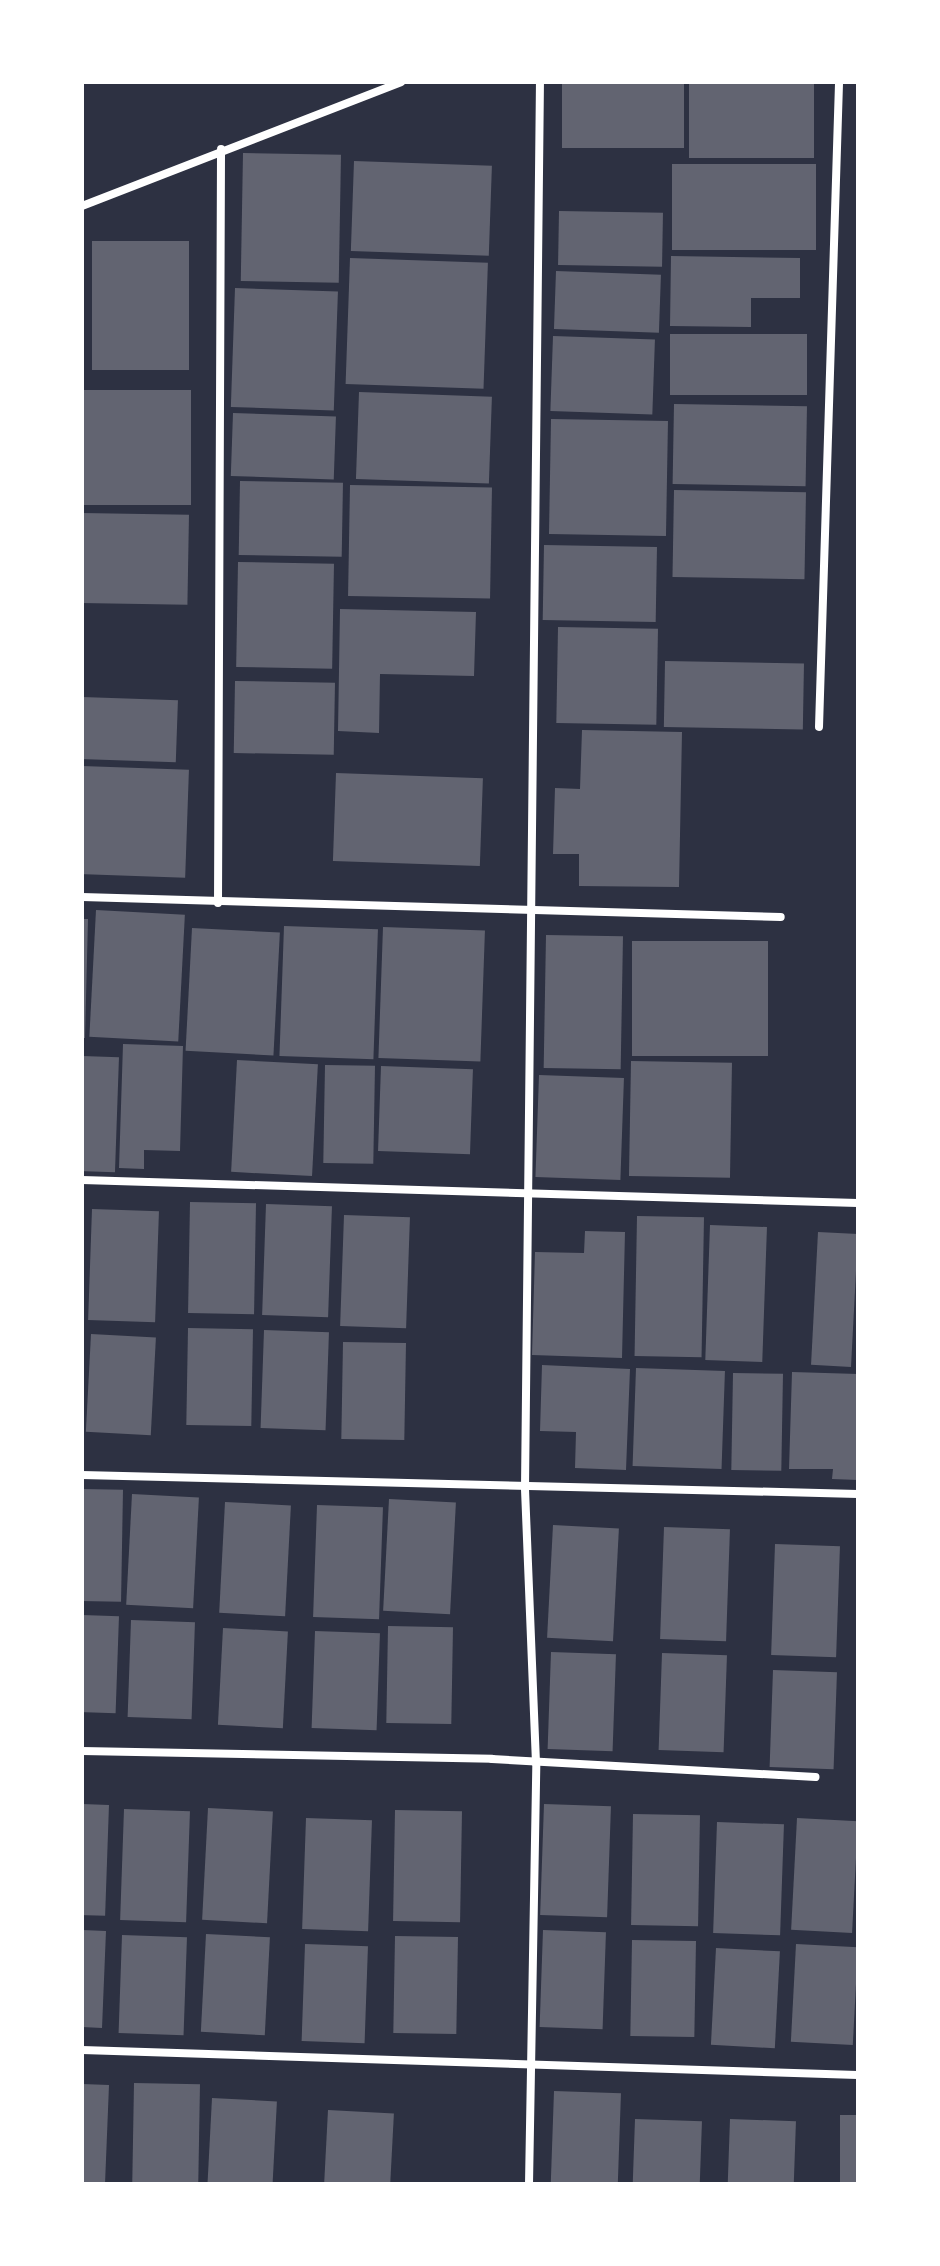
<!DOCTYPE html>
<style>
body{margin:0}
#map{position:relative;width:940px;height:2266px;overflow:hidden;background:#2d3142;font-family:"IBM Plex Sans",sans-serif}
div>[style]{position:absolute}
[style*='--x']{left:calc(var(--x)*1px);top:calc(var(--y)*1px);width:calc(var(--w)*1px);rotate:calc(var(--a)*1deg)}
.building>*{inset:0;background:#626471;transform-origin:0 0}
.minor>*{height:8px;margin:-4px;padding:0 4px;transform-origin:4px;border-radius:4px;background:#fff}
span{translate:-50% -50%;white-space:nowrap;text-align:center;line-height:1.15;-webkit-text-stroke:6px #fff;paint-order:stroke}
.frame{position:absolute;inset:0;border:84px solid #fff;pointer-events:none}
</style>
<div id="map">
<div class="building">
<i style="left:562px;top:82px;width:122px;height:66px"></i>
<i style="left:689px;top:82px;width:125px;height:76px"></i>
<i style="left:243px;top:153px;width:98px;height:128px;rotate:1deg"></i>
<i style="left:354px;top:161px;width:138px;height:90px;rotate:2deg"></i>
<i style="left:672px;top:164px;width:144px;height:86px"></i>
<i style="left:559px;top:211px;width:104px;height:54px;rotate:1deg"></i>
<i style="left:92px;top:241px;width:97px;height:129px"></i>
<i style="clip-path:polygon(671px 256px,800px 258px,800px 298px,751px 298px,751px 327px,670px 326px)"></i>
<i style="left:350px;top:258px;width:138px;height:126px;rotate:2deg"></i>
<i style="left:556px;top:271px;width:105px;height:58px;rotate:2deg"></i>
<i style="left:235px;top:288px;width:103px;height:119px;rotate:2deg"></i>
<i style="left:670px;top:334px;width:137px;height:61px"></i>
<i style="left:553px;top:336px;width:102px;height:75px;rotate:2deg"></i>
<i style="left:82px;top:390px;width:109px;height:115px"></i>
<i style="left:359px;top:392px;width:133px;height:87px;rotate:2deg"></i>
<i style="left:674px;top:404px;width:133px;height:80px;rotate:1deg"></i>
<i style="left:233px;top:413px;width:103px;height:63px;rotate:2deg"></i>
<i style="left:551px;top:419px;width:117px;height:115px;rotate:1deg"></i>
<i style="left:240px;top:481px;width:103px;height:74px;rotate:1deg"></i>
<i style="left:350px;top:485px;width:142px;height:111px;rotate:1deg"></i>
<i style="left:674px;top:490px;width:132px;height:87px;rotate:1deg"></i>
<i style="left:82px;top:513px;width:107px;height:90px;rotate:1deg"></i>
<i style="left:544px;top:545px;width:113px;height:75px;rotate:1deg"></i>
<i style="left:238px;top:562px;width:96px;height:105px;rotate:1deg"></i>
<i style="clip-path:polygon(340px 609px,476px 612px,474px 676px,380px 674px,379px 733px,338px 731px)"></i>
<i style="left:558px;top:627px;width:100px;height:96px;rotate:1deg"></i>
<i style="left:665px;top:661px;width:139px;height:66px;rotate:1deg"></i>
<i style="left:235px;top:681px;width:100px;height:72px;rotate:1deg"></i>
<i style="left:82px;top:697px;width:96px;height:62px;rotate:2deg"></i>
<i style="clip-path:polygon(582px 730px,682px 732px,679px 887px,579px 886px,579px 854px,553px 854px,555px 788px,580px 789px)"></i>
<i style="left:82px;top:766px;width:107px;height:108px;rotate:2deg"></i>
<i style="left:336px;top:773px;width:147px;height:88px;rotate:2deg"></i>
<i style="left:96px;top:910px;width:89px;height:127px;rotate:3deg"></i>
<i style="clip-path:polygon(82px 919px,88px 919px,85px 1038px,82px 1038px)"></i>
<i style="left:284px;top:926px;width:94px;height:130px;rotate:2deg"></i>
<i style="left:383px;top:927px;width:102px;height:131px;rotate:2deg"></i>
<i style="left:192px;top:928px;width:88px;height:123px;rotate:3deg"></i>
<i style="left:546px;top:935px;width:77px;height:133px;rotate:1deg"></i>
<i style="left:632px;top:941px;width:136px;height:115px"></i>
<i style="clip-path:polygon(123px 1044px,183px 1046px,180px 1151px,144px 1150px,144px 1169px,119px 1168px)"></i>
<i style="left:82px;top:1056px;width:37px;height:115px;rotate:2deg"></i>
<i style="left:237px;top:1060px;width:81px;height:112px;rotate:3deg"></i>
<i style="left:631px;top:1061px;width:101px;height:115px;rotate:1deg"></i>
<i style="left:325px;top:1065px;width:50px;height:98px;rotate:1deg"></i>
<i style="left:381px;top:1066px;width:92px;height:85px;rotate:2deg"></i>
<i style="left:539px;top:1075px;width:85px;height:102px;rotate:2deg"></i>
<i style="left:190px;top:1202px;width:66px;height:111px;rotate:1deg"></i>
<i style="left:266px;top:1204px;width:66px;height:111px;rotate:2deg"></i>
<i style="left:92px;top:1209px;width:67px;height:111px;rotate:2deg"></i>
<i style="left:344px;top:1215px;width:66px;height:111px;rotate:2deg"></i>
<i style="left:637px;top:1216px;width:67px;height:140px;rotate:1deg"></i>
<i style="left:710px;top:1225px;width:57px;height:135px;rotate:2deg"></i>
<i style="clip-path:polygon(585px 1231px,625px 1232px,622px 1358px,532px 1355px,535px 1252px,584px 1253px)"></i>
<i style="left:818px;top:1232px;width:40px;height:133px;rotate:3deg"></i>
<i style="left:188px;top:1328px;width:65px;height:97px;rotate:1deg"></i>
<i style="left:264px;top:1330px;width:65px;height:98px;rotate:2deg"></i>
<i style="left:91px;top:1334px;width:65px;height:98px;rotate:3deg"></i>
<i style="left:343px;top:1342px;width:63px;height:97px;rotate:1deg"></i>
<i style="clip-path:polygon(542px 1365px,630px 1369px,626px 1470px,575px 1468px,576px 1432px,540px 1431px)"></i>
<i style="left:636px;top:1368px;width:89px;height:98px;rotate:2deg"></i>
<i style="clip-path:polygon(792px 1372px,858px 1374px,858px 1480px,832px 1479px,833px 1469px,789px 1469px)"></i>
<i style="left:733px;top:1373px;width:50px;height:97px;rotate:1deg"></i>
<i style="left:82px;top:1489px;width:41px;height:112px;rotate:1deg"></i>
<i style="left:132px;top:1494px;width:67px;height:111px;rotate:3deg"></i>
<i style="left:389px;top:1499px;width:67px;height:112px;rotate:3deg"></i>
<i style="left:225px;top:1502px;width:66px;height:111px;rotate:3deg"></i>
<i style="left:317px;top:1505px;width:66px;height:112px;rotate:2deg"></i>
<i style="left:553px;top:1525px;width:66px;height:113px;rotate:3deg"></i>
<i style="left:664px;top:1527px;width:66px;height:112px;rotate:2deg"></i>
<i style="left:775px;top:1544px;width:65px;height:111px;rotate:2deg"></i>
<i style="left:82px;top:1615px;width:37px;height:97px;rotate:2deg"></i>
<i style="left:131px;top:1620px;width:64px;height:97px;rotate:2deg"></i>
<i style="left:388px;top:1626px;width:65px;height:97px;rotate:1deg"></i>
<i style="left:223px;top:1628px;width:65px;height:97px;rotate:3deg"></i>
<i style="left:315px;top:1631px;width:65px;height:97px;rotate:2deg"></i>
<i style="left:551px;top:1652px;width:65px;height:97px;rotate:2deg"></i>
<i style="left:662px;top:1653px;width:65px;height:97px;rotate:2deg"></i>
<i style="left:773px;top:1670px;width:64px;height:97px;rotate:2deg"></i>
<i style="left:82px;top:1804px;width:27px;height:111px;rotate:2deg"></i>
<i style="left:544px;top:1804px;width:67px;height:111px;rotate:2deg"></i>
<i style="left:208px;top:1808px;width:65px;height:112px;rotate:3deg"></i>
<i style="left:124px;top:1809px;width:66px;height:111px;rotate:2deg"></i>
<i style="left:395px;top:1810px;width:67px;height:111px;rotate:1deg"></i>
<i style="left:633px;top:1814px;width:67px;height:111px;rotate:1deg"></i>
<i style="left:306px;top:1818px;width:66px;height:111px;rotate:2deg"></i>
<i style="left:797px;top:1818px;width:61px;height:112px;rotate:3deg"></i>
<i style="left:717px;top:1822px;width:67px;height:111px;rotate:2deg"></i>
<i style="clip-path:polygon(82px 1930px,106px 1931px,102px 2028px,82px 2027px)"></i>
<i style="left:543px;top:1930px;width:63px;height:97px;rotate:2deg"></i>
<i style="left:206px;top:1934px;width:64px;height:98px;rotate:3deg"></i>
<i style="left:122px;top:1935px;width:65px;height:98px;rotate:2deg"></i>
<i style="left:395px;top:1936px;width:63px;height:97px;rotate:1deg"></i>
<i style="left:632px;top:1940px;width:64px;height:96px;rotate:1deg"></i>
<i style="left:305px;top:1944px;width:63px;height:97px;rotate:2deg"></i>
<i style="left:796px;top:1944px;width:62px;height:98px;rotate:3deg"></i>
<i style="left:716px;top:1948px;width:64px;height:97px;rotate:3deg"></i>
<i style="left:134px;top:2083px;width:66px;height:101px;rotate:1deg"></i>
<i style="clip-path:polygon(82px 2084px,109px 2085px,105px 2184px,82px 2184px)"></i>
<i style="left:554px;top:2091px;width:67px;height:93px;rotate:2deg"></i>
<i style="left:212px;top:2098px;width:65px;height:86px;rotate:3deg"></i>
<i style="left:328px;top:2110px;width:66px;height:74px;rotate:3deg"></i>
<i style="left:840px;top:2115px;width:18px;height:69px"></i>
<i style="left:635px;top:2119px;width:67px;height:65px;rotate:2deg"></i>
<i style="left:730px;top:2119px;width:66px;height:65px;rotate:2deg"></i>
</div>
<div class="minor">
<i style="--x:82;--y:206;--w:342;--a:-21.2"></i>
<i style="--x:819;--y:727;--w:645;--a:-88.22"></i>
<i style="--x:82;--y:897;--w:699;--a:1.64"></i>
<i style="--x:218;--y:903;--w:754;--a:-89.77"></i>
<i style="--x:82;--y:1180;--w:776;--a:1.7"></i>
<i style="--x:82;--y:1475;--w:776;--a:1.4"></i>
<i style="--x:82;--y:1751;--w:410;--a:1.1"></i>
<i style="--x:492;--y:1759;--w:324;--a:3.2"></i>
<i style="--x:82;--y:2050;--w:776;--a:1.85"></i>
<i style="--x:529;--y:2184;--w:421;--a:-89"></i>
<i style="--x:536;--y:1763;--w:275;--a:-92.3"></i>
<i style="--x:525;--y:1488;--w:1406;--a:-89.39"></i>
</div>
<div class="frame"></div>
</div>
